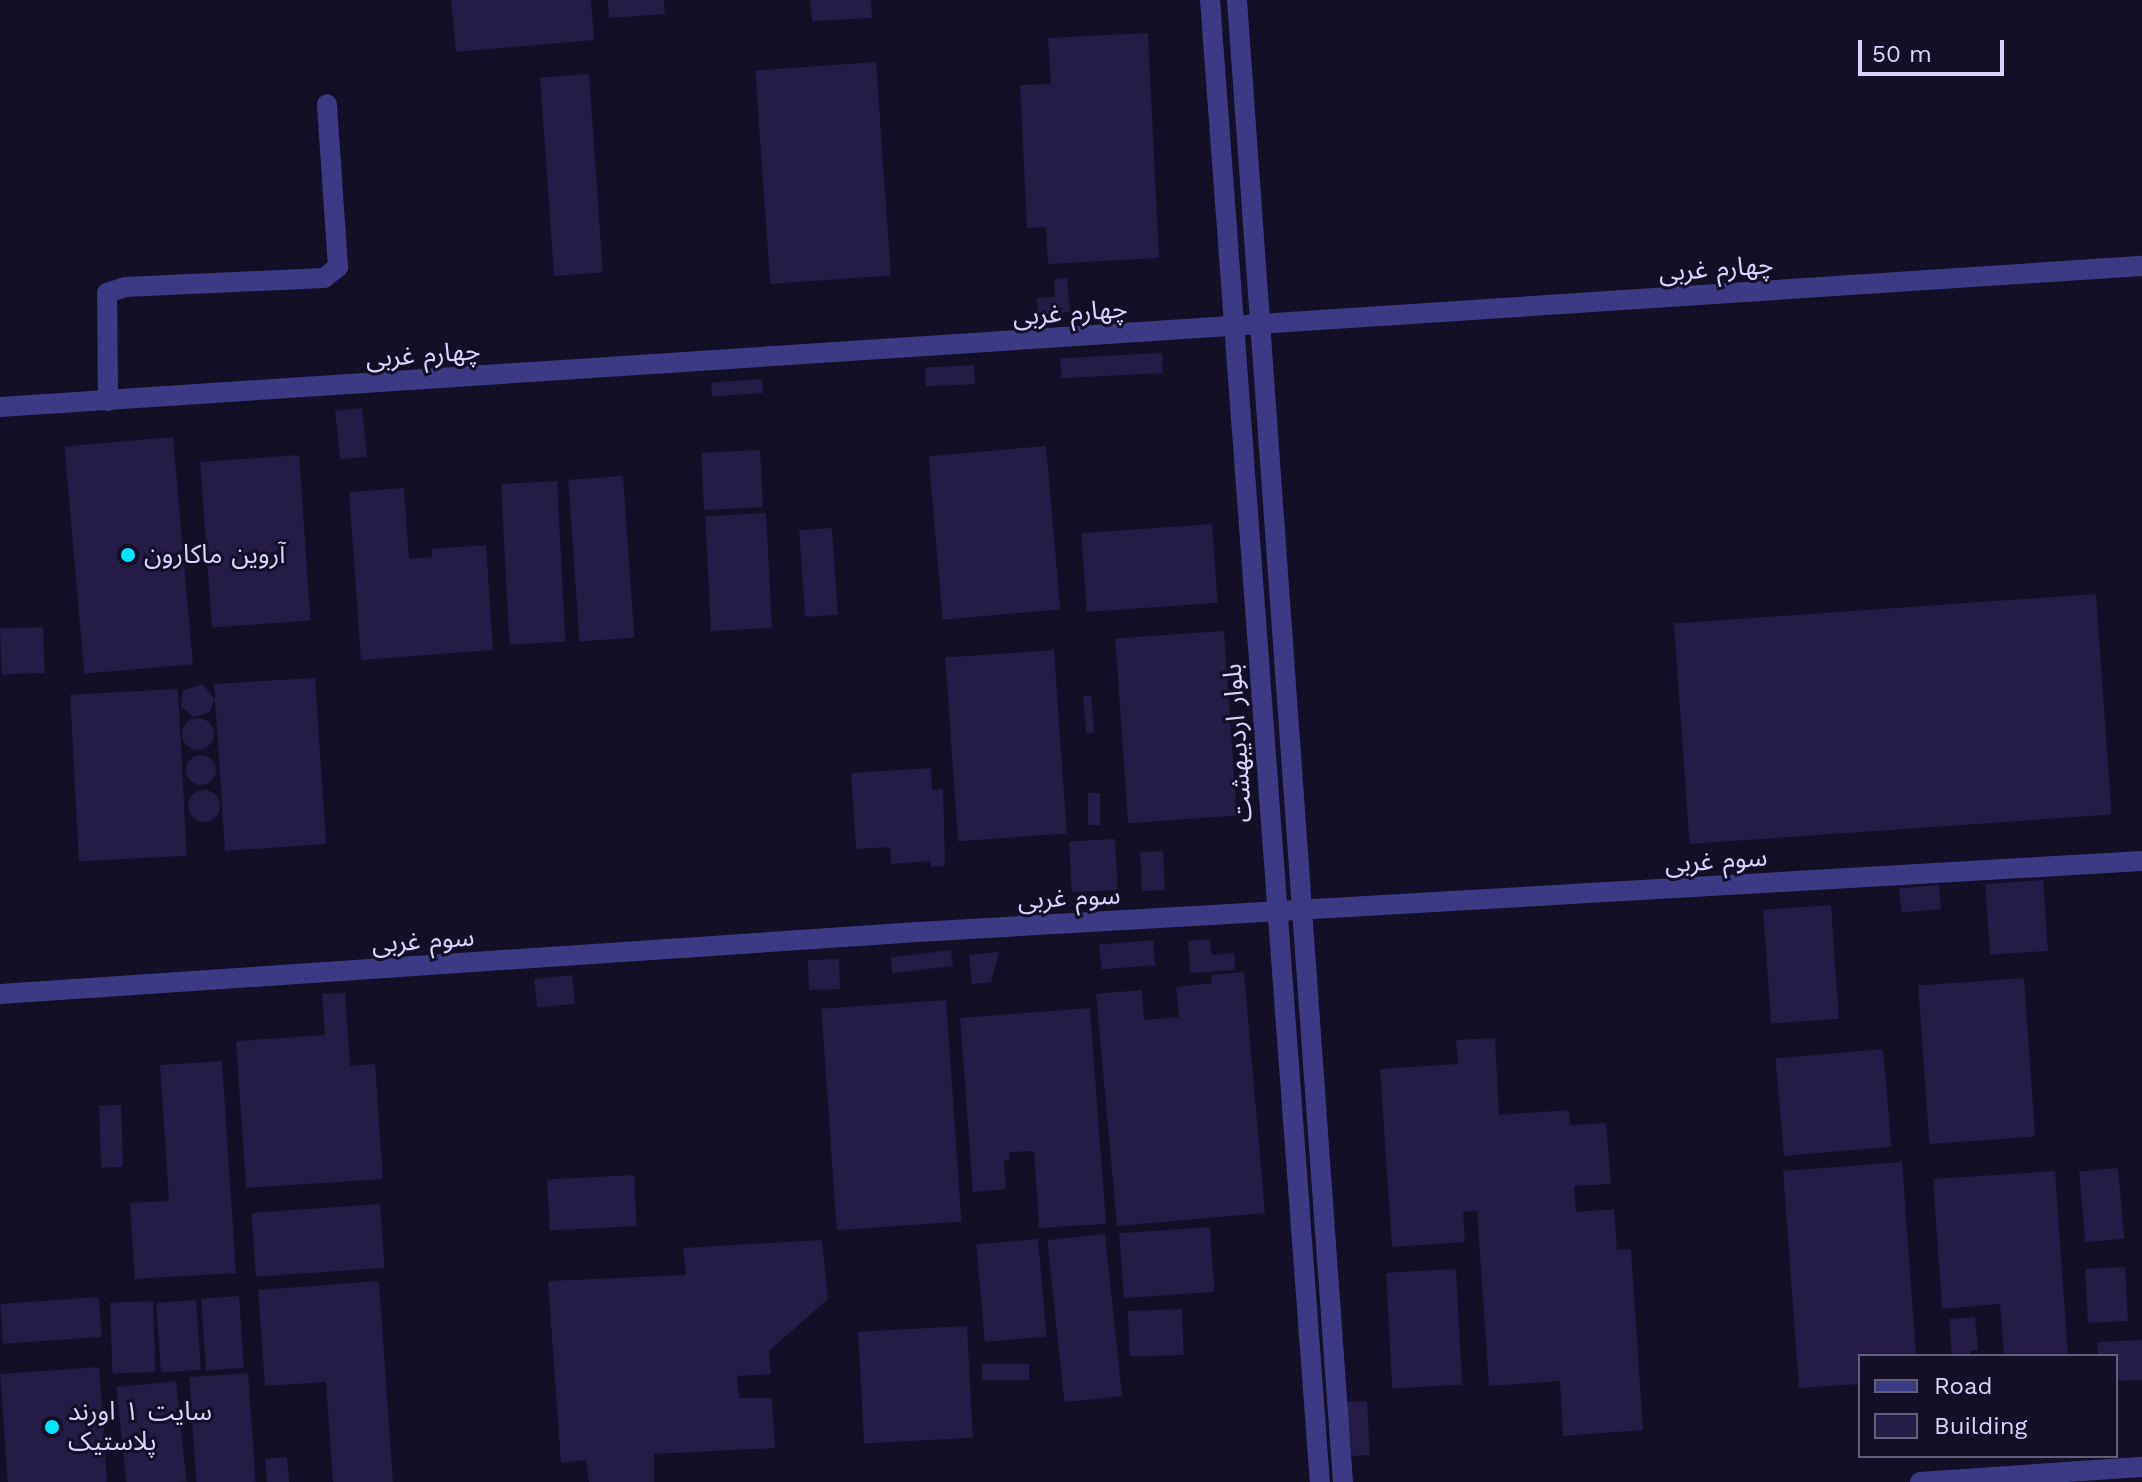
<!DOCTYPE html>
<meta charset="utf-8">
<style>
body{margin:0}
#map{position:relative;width:2142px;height:1482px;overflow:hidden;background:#130f26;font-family:"Work Sans","Noto Sans Arabic",sans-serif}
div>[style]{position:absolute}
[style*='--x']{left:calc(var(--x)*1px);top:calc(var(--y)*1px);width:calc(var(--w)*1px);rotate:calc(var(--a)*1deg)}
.building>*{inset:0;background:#241b47;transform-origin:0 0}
.round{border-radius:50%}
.minor>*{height:20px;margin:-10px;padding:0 10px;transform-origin:10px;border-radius:10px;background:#3d3a85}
.dots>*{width:22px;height:22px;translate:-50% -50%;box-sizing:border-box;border:4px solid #130f26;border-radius:50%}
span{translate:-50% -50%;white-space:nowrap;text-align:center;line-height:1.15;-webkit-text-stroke:6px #130f26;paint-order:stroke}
.street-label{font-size:26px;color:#d9d4ff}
.poi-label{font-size:26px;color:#d9d4ff}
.left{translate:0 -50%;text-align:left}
.legend{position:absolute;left:1858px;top:1354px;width:260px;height:104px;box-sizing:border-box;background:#130f26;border:2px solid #625e7d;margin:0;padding:10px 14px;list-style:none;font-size:24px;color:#d9d4ff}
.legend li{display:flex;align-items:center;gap:16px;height:40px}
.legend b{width:40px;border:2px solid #625e7d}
.scale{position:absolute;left:1858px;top:40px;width:146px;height:36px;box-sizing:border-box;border:4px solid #d9d4ff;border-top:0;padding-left:10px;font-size:24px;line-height:28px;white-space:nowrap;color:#d9d4ff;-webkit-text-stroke:6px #130f26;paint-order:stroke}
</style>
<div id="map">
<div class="building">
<i style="clip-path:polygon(451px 0,591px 0,594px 40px,456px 52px)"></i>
<i style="clip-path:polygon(608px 0,664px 0,665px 14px,609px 18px)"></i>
<i style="clip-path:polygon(810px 0,871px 0,872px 18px,812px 21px)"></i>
<i style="clip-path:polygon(1148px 33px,1159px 258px,1048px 264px,1046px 227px,1027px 228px,1020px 85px,1051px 84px,1048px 38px)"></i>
<i style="left:876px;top:62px;width:214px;height:121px;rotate:86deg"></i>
<i style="left:589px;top:74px;width:199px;height:49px;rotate:86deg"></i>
<i style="clip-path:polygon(1067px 278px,1070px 312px,1038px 315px,1037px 298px,1055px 297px,1054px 279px)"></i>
<i style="left:1162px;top:353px;width:20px;height:102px;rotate:87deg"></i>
<i style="left:974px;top:365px;width:19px;height:49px;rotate:87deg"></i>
<i style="left:762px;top:379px;width:14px;height:51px;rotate:86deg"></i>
<i style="left:362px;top:408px;width:49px;height:27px;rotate:84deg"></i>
<i style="left:173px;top:437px;width:228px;height:109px;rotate:85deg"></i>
<i style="left:1046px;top:446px;width:164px;height:118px;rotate:85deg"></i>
<i style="left:760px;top:450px;width:57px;height:59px;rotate:87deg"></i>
<i style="left:299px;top:455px;width:166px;height:99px;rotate:86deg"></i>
<i style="left:623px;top:476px;width:162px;height:55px;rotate:86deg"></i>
<i style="left:557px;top:481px;width:161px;height:56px;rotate:87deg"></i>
<i style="clip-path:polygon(404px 488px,409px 559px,432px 557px,431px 549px,486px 545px,493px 650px,361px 660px,349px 492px)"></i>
<i style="left:766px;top:513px;width:115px;height:61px;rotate:87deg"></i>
<i style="left:1212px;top:524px;width:79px;height:131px;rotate:86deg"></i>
<i style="left:832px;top:528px;width:87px;height:33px;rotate:86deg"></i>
<i style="left:2096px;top:594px;width:221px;height:423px;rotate:86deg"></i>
<i style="left:43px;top:627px;width:46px;height:43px;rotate:88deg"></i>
<i style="left:1224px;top:631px;width:185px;height:109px;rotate:86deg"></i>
<i style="left:1054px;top:650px;width:184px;height:109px;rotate:86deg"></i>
<i style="clip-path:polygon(315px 678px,326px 844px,225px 851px,215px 700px,209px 713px,193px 717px,181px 706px,183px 690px,203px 684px,215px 700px,214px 684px)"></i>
<i style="left:178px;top:689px;width:167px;height:108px;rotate:87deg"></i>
<i style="left:1091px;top:695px;width:38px;height:8px;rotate:85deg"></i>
<i class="round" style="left:182px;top:718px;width:32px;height:32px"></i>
<i class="round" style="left:186px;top:755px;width:30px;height:30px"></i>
<i style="clip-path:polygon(931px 768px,932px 790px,943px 789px,945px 866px,931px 867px,931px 861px,891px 864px,890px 847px,856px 849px,851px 773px)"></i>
<i class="round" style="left:188px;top:790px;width:32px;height:32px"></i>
<i style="left:1088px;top:793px;width:12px;height:32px"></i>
<i style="left:1115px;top:839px;width:51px;height:46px;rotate:87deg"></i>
<i style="left:1163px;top:851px;width:39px;height:23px;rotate:87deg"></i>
<i style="left:2043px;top:880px;width:71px;height:58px;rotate:86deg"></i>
<i style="left:1939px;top:885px;width:24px;height:40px;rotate:85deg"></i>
<i style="left:1831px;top:905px;width:114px;height:68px;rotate:86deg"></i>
<i style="clip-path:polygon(1210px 939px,1212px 955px,1234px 953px,1235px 970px,1190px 973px,1188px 941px)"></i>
<i style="left:1153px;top:940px;width:25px;height:54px;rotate:85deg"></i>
<i style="left:951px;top:950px;width:16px;height:61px;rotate:83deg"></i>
<i style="clip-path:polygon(999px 952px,991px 982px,972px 984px,969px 955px)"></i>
<i style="left:839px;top:959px;width:30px;height:31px;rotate:88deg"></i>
<i style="clip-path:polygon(1244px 972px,1265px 1213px,1117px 1226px,1096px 994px,1142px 990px,1144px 1020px,1179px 1017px,1176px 987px,1212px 983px,1211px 975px)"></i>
<i style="left:572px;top:975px;width:29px;height:38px;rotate:84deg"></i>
<i style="left:2024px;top:978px;width:159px;height:106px;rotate:86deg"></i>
<i style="clip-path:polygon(345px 993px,350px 1066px,375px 1064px,383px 1179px,246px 1188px,236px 1041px,325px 1035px,322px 994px)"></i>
<i style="left:946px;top:1000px;width:222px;height:125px;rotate:86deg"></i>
<i style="clip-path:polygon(1090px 1008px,1106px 1224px,1039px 1228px,1034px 1151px,1009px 1152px,1010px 1159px,1004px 1160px,1006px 1189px,973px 1192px,960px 1018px)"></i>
<i style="clip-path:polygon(1495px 1038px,1499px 1115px,1569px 1110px,1570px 1125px,1606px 1123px,1611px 1184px,1574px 1186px,1576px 1212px,1614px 1209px,1617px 1250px,1631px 1249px,1643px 1430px,1563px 1436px,1560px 1381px,1489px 1386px,1477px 1211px,1463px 1212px,1465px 1242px,1392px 1247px,1380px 1069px,1458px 1064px,1456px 1040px)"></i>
<i style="left:1883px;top:1049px;width:98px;height:108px;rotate:85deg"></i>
<i style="clip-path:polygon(222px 1061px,236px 1273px,135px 1279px,130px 1203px,169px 1201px,160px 1065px)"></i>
<i style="left:121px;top:1105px;width:62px;height:22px;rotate:88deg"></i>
<i style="clip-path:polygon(1902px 1162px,1916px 1356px,1860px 1356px,1860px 1384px,1799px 1388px,1783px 1171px)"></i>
<i style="left:2118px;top:1168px;width:71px;height:39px;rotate:85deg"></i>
<i style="clip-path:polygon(2055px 1171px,2068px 1356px,2004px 1356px,2000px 1304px,1942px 1309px,1933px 1179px)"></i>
<i style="left:634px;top:1175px;width:51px;height:87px;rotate:87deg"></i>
<i style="left:380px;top:1204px;width:64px;height:129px;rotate:86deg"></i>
<i style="left:1210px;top:1227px;width:65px;height:91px;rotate:86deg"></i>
<i style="left:1105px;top:1234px;width:163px;height:58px;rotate:84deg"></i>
<i style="left:1038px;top:1239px;width:98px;height:62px;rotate:85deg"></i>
<i style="clip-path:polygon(822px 1240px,828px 1299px,769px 1351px,771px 1374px,737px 1376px,739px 1398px,772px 1398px,775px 1448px,654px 1454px,654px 1482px,589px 1482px,586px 1460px,561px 1463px,548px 1281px,686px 1275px,683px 1248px)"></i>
<i style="left:2125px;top:1267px;width:54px;height:40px;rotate:87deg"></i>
<i style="left:1456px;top:1269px;width:116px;height:70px;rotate:87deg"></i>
<i style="clip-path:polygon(379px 1281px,393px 1482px,333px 1482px,326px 1382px,265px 1386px,258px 1290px)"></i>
<i style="left:239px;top:1296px;width:72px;height:38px;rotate:86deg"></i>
<i style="left:99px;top:1297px;width:40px;height:99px;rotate:86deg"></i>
<i style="left:196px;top:1300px;width:70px;height:40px;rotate:86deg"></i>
<i style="left:153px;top:1301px;width:71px;height:43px;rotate:88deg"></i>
<i style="left:1182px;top:1309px;width:46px;height:54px;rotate:88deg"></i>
<i style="clip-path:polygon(1975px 1317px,1978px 1350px,1970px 1351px,1970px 1356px,1952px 1356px,1949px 1319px)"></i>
<i style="left:967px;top:1326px;width:112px;height:109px;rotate:87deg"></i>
<i style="clip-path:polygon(2142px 1340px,2142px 1380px,2116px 1381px,2116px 1356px,2098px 1356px,2097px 1342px)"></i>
<i style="left:1029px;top:1364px;width:16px;height:47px;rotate:90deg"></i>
<i style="left:99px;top:1367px;width:115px;height:99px;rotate:86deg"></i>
<i style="left:248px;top:1373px;width:109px;height:59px;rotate:86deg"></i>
<i style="left:176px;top:1381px;width:101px;height:60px;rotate:84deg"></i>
<i style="left:1367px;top:1401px;width:54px;height:23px;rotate:87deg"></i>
<i style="left:287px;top:1457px;width:25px;height:22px;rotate:85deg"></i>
</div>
<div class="minor">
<i style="--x:1210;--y:0;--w:1486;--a:85.76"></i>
<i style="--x:1237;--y:0;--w:1486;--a:85.91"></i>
<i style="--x:108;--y:401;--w:108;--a:-90.5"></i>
<i style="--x:107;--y:293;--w:19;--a:-18"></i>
<i style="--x:125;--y:287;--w:199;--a:-2.6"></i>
<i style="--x:324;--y:278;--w:18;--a:-38"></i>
<i style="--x:338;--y:267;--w:163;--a:-93.9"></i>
<i style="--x:0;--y:407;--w:2147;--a:-3.77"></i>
<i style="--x:0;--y:994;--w:920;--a:-3.86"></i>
<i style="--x:918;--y:932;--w:1226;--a:-3.32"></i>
<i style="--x:1920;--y:1482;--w:223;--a:-3.9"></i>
</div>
<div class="dots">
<i style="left:128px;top:555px;background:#00e5ff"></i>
<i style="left:52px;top:1427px;background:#00e5ff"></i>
</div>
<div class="street-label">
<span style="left:1716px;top:269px;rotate:-4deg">چهارم غربی</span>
<span style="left:1070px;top:313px;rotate:-4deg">چهارم غربی</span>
<span style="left:423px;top:355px;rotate:-4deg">چهارم غربی</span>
<span style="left:1238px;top:743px;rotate:-94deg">بلوار اردیبهشت</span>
<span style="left:1716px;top:861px;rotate:-4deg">سوم غربی</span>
<span style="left:1069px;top:898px;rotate:-3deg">سوم غربی</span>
<span style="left:423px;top:941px;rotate:-4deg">سوم غربی</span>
</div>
<div class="poi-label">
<span class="left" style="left:144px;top:555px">آروین ماکارون</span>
<span class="left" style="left:68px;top:1427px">سایت ۱ اورند<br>پلاستیک</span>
</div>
<ul class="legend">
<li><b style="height:10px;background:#3d3a85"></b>Road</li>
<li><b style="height:22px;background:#241b47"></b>Building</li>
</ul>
<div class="scale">50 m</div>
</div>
